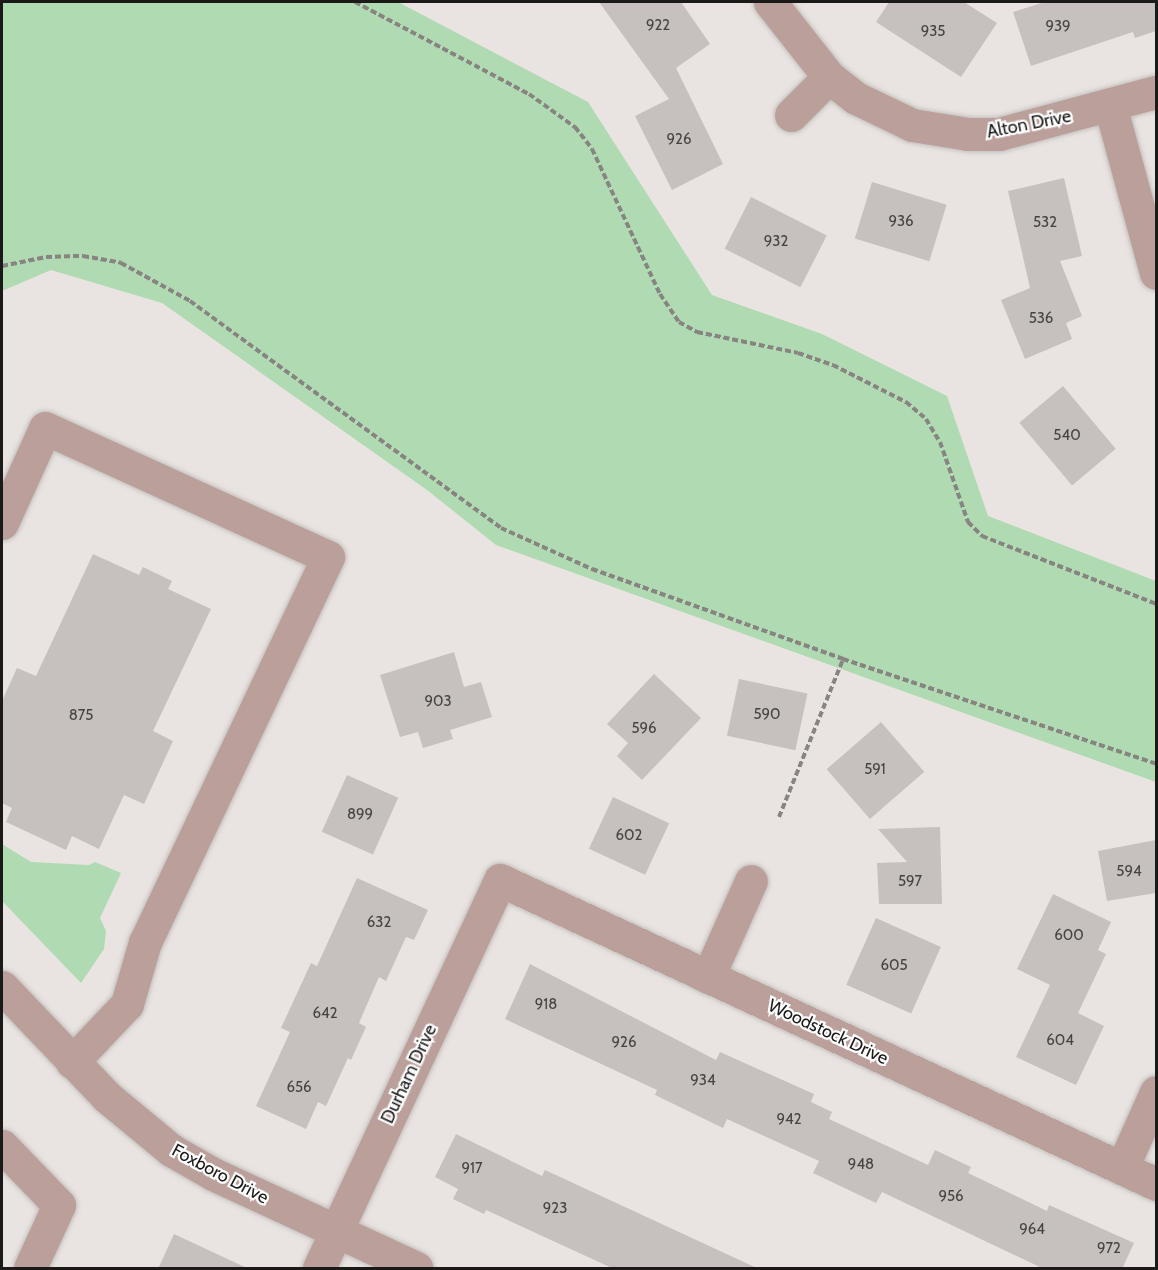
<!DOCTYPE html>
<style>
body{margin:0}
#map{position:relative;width:1158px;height:1270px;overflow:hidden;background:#e9e4e1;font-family:Cabin,sans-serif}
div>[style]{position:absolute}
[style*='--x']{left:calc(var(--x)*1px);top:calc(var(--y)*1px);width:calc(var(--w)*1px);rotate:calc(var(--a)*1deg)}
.green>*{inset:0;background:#b0dab1}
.building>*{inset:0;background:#c6c1be;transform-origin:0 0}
.path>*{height:4px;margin-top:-2px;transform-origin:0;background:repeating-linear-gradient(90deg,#878482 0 6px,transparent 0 9px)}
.roads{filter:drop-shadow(0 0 2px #c4c0bd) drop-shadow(0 0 2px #c4c0bd)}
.minor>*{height:33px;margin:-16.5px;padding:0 16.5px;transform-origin:16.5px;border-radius:16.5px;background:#bb9f9b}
span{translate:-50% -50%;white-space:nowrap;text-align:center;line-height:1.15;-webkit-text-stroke:4.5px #fff;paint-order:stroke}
.number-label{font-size:15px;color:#464442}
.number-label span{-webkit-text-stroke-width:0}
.street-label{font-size:18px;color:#1b1a19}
.frame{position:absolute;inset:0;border:3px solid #1b1a19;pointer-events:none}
</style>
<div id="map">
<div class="green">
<i style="clip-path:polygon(2px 2px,398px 2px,588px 102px,712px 295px,822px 334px,947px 396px,988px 516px,1156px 581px,1156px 782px,496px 545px,427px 490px,162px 303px,51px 270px,2px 291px)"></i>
<i style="clip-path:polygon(2px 844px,31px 862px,89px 865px,95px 862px,121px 873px,100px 918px,106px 931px,104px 949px,81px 983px,2px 901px)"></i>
</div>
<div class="building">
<i style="clip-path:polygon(599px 2px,681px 2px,710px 44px,676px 68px,723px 164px,672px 190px,635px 116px,669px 99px)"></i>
<i style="clip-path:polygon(889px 2px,964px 2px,997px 23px,961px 77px,876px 22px)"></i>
<i style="clip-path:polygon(1045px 2px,1156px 2px,1156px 31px,1135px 38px,1133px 32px,1031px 66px,1013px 12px)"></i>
<i style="clip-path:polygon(1064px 178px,1082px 256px,1060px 261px,1082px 316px,1066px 323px,1072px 339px,1025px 359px,1001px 300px,1030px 288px,1008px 191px)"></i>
<i style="left:872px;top:182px;width:78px;height:59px;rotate:17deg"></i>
<i style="left:751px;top:197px;width:85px;height:58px;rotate:27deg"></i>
<i style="left:1063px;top:386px;width:82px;height:57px;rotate:50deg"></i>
<i style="clip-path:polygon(93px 554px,139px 575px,143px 567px,172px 581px,168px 589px,211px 609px,153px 731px,173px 741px,144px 804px,124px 795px,99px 849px,72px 836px,66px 850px,6px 822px,12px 808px,2px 803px,2px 701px,17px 668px,36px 676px)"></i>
<i style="clip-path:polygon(454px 652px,464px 687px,481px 682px,492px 717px,450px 730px,453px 739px,423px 748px,418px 732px,400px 737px,380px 675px)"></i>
<i style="clip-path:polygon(654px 674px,701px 718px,642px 780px,617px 756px,628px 743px,607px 724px)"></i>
<i style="left:739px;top:679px;width:70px;height:58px;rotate:12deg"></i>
<i style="left:881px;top:722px;width:66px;height:72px;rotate:49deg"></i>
<i style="left:347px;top:775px;width:56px;height:62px;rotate:24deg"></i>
<i style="left:613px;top:797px;width:62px;height:57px;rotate:25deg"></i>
<i style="clip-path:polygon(940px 827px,942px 904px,879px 904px,877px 863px,907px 862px,878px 829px)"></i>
<i style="clip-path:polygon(1156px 840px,1156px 893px,1107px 901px,1098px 851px)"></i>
<i style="clip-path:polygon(357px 878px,428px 910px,414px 940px,406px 937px,386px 981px,379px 977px,359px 1023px,366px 1027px,351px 1060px,348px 1058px,326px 1106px,318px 1102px,306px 1129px,256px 1106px,290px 1032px,281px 1028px,311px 963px,317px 966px)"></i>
<i style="clip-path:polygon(1053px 894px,1111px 922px,1098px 950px,1106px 954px,1078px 1013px,1104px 1026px,1076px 1085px,1016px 1057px,1050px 985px,1017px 969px)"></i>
<i style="left:876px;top:918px;width:71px;height:73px;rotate:24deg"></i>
<i style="clip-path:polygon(530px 964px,716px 1060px,720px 1052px,814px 1094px,811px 1102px,832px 1112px,829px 1119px,928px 1165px,935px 1150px,971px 1167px,968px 1173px,1047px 1211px,1049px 1205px,1134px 1243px,1122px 1269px,1044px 1269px,882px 1192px,876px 1203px,813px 1173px,819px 1161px,727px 1119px,723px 1128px,655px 1095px,657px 1090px,505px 1019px)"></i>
<i style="clip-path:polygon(456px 1134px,542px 1176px,545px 1170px,759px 1269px,614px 1269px,486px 1210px,484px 1214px,453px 1199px,458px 1189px,435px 1177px)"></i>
<i style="clip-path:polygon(174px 1234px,249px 1269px,158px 1269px)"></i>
</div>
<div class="path">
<i style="--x:355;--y:2;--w:197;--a:27.9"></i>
<i style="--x:529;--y:94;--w:57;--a:35.7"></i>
<i style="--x:575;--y:127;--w:28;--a:52"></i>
<i style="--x:592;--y:149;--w:160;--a:64.9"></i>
<i style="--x:660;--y:294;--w:34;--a:56"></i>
<i style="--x:679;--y:322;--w:21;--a:29"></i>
<i style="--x:697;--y:332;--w:103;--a:11.7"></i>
<i style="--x:798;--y:353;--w:37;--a:19"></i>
<i style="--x:833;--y:365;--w:82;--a:26.9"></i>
<i style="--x:906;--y:402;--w:26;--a:40"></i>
<i style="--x:926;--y:419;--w:27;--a:59"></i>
<i style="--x:940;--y:442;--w:85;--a:70.7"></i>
<i style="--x:968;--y:522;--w:20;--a:45"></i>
<i style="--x:982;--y:536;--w:187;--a:21.3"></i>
<i style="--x:2;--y:266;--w:45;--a:-11.6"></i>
<i style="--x:46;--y:257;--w:37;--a:-2"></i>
<i style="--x:83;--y:256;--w:39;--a:10"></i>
<i style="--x:121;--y:263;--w:79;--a:28.8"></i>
<i style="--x:190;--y:301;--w:385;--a:36.1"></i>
<i style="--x:501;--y:528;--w:100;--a:24.3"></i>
<i style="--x:592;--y:569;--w:267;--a:19.7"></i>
<i style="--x:843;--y:659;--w:330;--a:18.5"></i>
<i style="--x:779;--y:817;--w:170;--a:-67.9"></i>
</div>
<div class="roads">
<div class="minor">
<i style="--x:770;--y:2;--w:95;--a:51.8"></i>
<i style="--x:829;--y:77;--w:34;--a:38"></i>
<i style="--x:856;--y:98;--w:62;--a:25.7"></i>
<i style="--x:912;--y:125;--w:57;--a:9.1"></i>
<i style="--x:968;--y:134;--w:31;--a:0"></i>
<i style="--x:999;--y:134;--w:163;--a:-15"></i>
<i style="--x:1110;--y:105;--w:174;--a:74.7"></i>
<i style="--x:791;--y:115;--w:54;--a:-45"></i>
<i style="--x:2;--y:523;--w:104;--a:-65.6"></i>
<i style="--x:45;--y:428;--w:311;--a:24.5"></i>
<i style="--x:328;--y:557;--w:426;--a:115.4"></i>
<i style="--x:145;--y:942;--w:65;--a:106.2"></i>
<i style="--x:127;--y:1004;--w:80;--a:133.5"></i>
<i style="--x:708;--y:977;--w:105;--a:-65.9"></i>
<i style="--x:2;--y:987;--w:152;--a:46.3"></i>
<i style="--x:107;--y:1097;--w:83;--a:39.6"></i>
<i style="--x:171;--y:1150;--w:48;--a:29.7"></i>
<i style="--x:213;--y:1174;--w:224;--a:24.8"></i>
<i style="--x:2;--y:1146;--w:82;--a:46"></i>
<i style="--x:59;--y:1205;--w:69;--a:114.7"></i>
<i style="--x:1122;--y:1168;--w:83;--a:-65.9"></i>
<i style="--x:319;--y:1268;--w:428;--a:-65"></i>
<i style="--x:500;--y:880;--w:723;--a:24.86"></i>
</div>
</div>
<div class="number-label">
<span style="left:658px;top:26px">922</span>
<span style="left:1058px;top:27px">939</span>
<span style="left:933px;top:32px">935</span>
<span style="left:679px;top:140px">926</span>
<span style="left:901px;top:222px">936</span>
<span style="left:1045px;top:223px">532</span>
<span style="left:776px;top:242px">932</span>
<span style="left:1041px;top:319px">536</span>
<span style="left:1067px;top:436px">540</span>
<span style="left:438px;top:702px">903</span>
<span style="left:767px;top:715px">590</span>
<span style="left:81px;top:716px">875</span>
<span style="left:644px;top:729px">596</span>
<span style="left:875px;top:770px">591</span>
<span style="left:360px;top:815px">899</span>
<span style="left:629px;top:836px">602</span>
<span style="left:1129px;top:872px">594</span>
<span style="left:910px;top:882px">597</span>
<span style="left:379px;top:923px">632</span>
<span style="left:1069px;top:936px">600</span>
<span style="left:894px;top:966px">605</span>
<span style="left:546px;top:1005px">918</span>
<span style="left:325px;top:1014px">642</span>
<span style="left:1060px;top:1041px">604</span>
<span style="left:624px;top:1043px">926</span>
<span style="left:703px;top:1081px">934</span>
<span style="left:299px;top:1088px">656</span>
<span style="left:789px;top:1120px">942</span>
<span style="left:861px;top:1165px">948</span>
<span style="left:472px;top:1169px">917</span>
<span style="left:951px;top:1197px">956</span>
<span style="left:555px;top:1209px">923</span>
<span style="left:1032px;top:1230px">964</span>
<span style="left:1109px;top:1249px">972</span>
</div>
<div class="street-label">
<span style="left:1029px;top:124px;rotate:-11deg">Alton Drive</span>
<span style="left:828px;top:1032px;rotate:25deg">Woodstock Drive</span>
<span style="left:409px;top:1074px;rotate:-65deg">Durham Drive</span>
<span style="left:220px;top:1174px;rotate:28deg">Foxboro Drive</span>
</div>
<div class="frame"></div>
</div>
